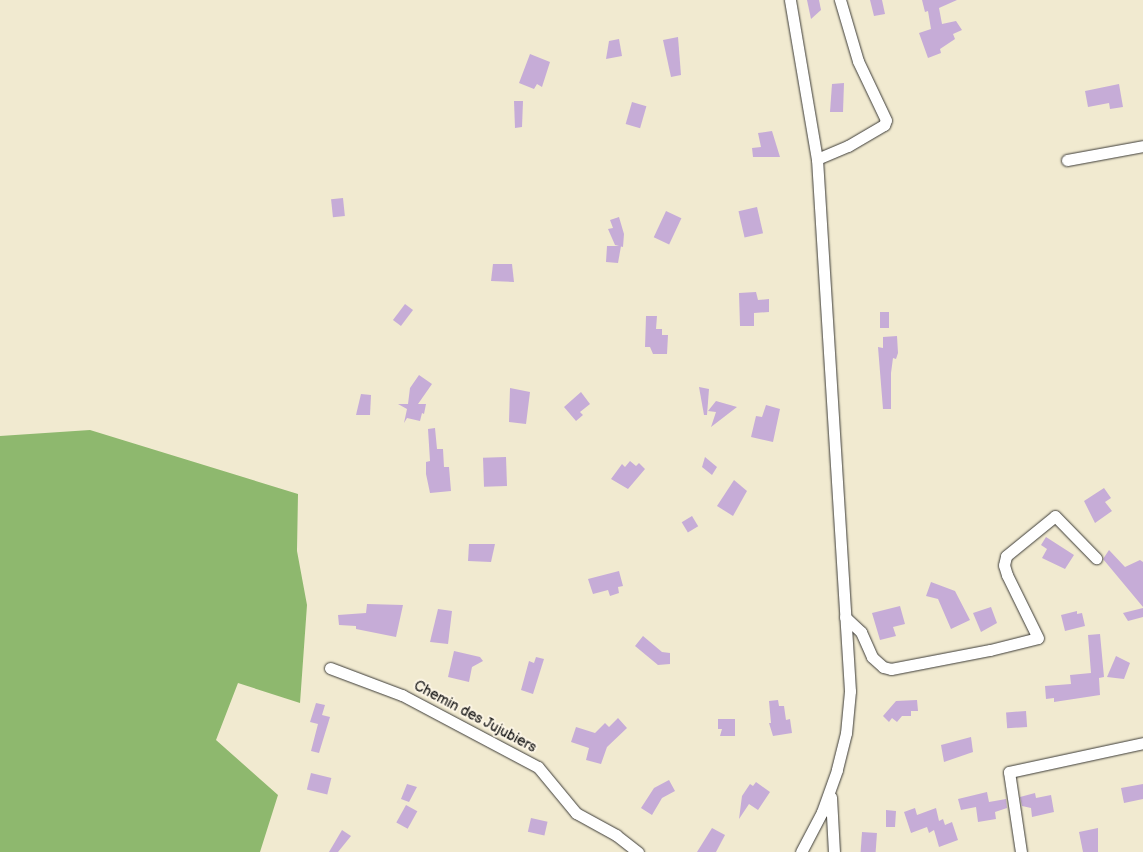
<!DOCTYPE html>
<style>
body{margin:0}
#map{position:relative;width:1143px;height:852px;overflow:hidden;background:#f1ead0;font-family:"Balsamiq Sans",sans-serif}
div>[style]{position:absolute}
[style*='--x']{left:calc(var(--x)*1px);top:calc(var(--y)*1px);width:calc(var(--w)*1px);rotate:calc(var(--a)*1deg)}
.forest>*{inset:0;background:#8eb86e}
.building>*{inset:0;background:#c6acd7;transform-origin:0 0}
.roads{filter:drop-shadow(0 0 1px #3c3b37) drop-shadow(0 0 1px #3c3b37)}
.street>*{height:11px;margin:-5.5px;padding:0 5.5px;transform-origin:5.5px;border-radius:5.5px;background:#fff}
span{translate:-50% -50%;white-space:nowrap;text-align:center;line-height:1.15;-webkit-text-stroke:4px #fcf5e5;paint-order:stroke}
.street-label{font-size:14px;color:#1c1c1c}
</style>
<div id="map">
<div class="forest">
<i style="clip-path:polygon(90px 430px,298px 494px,297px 551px,307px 605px,300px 703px,238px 683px,216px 740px,278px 795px,260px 852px,0 852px,0 436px)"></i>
</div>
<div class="building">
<i style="clip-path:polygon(807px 0,819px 0,821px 10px,811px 19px)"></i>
<i style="clip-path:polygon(870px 0,882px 0,885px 14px,874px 16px)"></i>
<i style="clip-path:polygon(922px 0,957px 0,939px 8px,942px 24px,956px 21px,962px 30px,953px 34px,955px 39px,940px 49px,941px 53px,928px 58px,919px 33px,931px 29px,928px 11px,925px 12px)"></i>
<i style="clip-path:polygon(678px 37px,681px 75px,671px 77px,663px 40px)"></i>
<i style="clip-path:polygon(619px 39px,622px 56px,606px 59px,609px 41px)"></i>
<i style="clip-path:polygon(530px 54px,550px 62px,542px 87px,537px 84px,534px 89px,519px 83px)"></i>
<i style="clip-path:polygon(844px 83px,843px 112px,830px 112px,832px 84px)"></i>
<i style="clip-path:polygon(1119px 84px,1123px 107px,1110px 109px,1109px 103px,1088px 107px,1085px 91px)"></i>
<i style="clip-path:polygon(514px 101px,523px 101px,522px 127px,515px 128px)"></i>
<i style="left:632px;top:102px;width:15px;height:23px;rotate:16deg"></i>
<i style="clip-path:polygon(772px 131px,780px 157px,753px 157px,752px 148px,761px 147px,758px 133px)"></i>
<i style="left:343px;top:198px;width:18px;height:12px;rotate:84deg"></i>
<i style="left:757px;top:207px;width:27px;height:19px;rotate:77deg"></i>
<i style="left:666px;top:211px;width:17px;height:29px;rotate:25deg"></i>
<i style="clip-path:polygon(619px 217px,624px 234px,623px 247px,615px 245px,608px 229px,613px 228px,610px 220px)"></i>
<i style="clip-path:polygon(607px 246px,621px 246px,618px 263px,606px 262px)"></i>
<i style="clip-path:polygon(493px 264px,512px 264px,514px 282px,491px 281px)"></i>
<i style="clip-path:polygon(756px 292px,758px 300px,769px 299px,769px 312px,754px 313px,754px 326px,740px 326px,739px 293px)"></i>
<i style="left:405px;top:304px;width:10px;height:20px;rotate:37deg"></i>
<i style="left:880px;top:312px;width:9px;height:16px"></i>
<i style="clip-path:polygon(646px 316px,657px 316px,656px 329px,662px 329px,662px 335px,668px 335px,667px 354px,653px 354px,650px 347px,645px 347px)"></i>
<i style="clip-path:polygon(897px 336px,898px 353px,896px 359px,893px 358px,891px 373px,891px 409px,883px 409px,878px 347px,883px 348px,883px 337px)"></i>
<i style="clip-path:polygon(419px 375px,432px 384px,418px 404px,426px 404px,424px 414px,422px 413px,420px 421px,407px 418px,404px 423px,407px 409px,398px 404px,408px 404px,410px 388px)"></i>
<i style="clip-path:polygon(699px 387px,709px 389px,707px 415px,704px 415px)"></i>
<i style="clip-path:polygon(510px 388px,530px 392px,526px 424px,509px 422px)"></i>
<i style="clip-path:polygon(581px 392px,590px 404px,580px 412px,583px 415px,576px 421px,564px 407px)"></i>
<i style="clip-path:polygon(361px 394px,371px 395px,370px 415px,356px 415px)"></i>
<i style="clip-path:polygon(716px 401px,737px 407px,711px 427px,716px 412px,708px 411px)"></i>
<i style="clip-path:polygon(766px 405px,780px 409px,773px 442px,751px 437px,756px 416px,762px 417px)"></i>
<i style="clip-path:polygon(435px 428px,437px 449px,443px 449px,444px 467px,449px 467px,451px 491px,430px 493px,426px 474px,426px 462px,430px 461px,428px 429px)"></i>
<i style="left:506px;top:457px;width:29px;height:23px;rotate:88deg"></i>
<i style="clip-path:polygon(705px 457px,717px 467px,712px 475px,702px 467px)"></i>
<i style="clip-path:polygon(630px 461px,636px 466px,639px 463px,645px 469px,628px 489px,611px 479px,622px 464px,625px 467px)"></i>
<i style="clip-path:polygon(734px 480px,747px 491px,733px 516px,717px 506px)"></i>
<i style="clip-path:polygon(1104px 488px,1111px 498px,1105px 502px,1112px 511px,1095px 523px,1084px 501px)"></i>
<i style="left:692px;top:516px;width:12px;height:12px;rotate:59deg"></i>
<i style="clip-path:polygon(1046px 537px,1074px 555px,1065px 569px,1042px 558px,1047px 549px,1041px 545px)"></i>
<i style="clip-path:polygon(469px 544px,495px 544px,491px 562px,468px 561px)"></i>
<i style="clip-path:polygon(1109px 550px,1125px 567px,1140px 560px,1143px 562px,1143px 607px,1103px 559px)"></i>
<i style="clip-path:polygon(619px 571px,623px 586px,618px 587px,619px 593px,610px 596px,608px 590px,593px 594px,588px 579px)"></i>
<i style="clip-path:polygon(931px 582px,955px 591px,970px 620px,951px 629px,938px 599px,926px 596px)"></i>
<i style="clip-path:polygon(367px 604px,403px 605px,396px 637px,356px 629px,356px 626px,339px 625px,338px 615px,366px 613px)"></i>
<i style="clip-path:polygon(900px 606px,905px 624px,893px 627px,896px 636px,880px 640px,872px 613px)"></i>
<i style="clip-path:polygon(991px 607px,997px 623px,981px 632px,973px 613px)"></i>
<i style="clip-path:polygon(1143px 608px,1143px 617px,1128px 621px,1123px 613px)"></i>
<i style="clip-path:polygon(438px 609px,452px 611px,448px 644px,430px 642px)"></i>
<i style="clip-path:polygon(1077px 611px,1077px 614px,1082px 613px,1085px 626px,1065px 631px,1061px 615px)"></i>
<i style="clip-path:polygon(1100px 634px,1104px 677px,1099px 678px,1100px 695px,1054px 702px,1054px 698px,1046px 699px,1045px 686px,1071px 684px,1070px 675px,1091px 673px,1088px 635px)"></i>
<i style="clip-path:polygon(643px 636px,662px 652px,670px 653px,670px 664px,658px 665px,635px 646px)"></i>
<i style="clip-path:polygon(454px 651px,480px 657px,483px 661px,472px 667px,469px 682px,448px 677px)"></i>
<i style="clip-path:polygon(1116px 656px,1130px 663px,1124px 679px,1107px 677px)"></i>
<i style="clip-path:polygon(536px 657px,544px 659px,533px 694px,521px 690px,529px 661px,534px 663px)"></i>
<i style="clip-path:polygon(778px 700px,779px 706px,784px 706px,786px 720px,790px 719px,792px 733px,773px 736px,769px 723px,771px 723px,769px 701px)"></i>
<i style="clip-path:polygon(917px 700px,918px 711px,911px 711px,911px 716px,902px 716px,897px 722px,892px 718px,889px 722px,883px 716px,896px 701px)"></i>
<i style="clip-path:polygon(316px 703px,325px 705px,322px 715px,330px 717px,319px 753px,311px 751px,318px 724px,310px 722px)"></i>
<i style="left:1026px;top:711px;width:16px;height:20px;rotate:86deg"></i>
<i style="clip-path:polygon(618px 718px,627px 728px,607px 747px,601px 764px,586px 760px,589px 748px,571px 742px,576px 727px,595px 733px,605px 723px,609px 727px)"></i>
<i style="clip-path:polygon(718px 719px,735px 719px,735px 736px,720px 736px,722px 729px,718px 729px)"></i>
<i style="clip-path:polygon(971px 737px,973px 752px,944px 762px,941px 745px)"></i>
<i style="left:311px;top:773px;width:21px;height:17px;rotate:14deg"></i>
<i style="clip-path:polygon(669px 780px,675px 791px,662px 798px,652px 815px,641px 808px,654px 788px)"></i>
<i style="clip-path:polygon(756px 782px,770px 792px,758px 810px,749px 804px,739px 819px,742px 796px,750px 784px,753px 786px)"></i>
<i style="clip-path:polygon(407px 784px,417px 787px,409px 802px,401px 799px)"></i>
<i style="clip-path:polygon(1143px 784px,1143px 799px,1124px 803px,1121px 788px)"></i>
<i style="clip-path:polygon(987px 792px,989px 802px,1006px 799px,1007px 808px,995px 812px,996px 819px,978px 822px,976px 807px,961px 810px,958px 799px)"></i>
<i style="clip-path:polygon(1035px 793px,1036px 798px,1051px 795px,1054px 812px,1032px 817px,1031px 808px,1022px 806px,1020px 797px)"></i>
<i style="left:406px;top:805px;width:13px;height:20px;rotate:29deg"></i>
<i style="clip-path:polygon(915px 808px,917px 815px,936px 808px,939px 821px,943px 819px,945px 825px,952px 822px,958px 840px,939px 847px,934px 830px,929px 833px,927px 827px,911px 833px,904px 812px)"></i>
<i style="clip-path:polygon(886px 810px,896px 811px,895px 827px,886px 827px)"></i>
<i style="left:531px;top:818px;width:17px;height:14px;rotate:13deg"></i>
<i style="clip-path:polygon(712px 828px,725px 835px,716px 852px,697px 852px)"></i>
<i style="clip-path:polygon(1098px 828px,1098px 852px,1083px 852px,1079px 832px)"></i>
<i style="clip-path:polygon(342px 830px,351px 836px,338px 852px,329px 852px)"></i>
<i style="left:862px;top:832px;width:15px;height:20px;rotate:4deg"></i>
</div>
<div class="roads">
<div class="street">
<i style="--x:790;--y:0;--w:161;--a:80.4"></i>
<i style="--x:817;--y:159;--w:533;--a:86.45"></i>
<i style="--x:850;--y:691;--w:42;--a:95.4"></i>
<i style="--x:846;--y:733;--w:38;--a:104"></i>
<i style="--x:837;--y:770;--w:45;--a:109.7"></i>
<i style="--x:822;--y:812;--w:45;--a:117.7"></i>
<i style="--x:817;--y:159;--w:34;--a:-23"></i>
<i style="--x:848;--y:146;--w:42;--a:-30.3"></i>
<i style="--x:884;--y:125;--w:5;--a:-68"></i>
<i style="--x:886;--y:120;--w:65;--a:-115.4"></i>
<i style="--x:858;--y:61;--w:64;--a:-106.4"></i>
<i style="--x:1067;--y:160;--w:77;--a:-10.4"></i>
<i style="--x:845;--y:617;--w:22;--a:43"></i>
<i style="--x:861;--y:632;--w:27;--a:66"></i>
<i style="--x:872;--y:657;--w:15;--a:42"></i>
<i style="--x:883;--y:667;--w:8;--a:14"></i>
<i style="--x:891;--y:669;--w:101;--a:-10.9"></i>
<i style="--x:990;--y:650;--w:49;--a:-14"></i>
<i style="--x:1038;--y:638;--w:70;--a:-116.2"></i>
<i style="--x:1007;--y:575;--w:10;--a:-107"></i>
<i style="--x:1004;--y:565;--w:9;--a:-77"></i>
<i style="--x:1006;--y:556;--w:63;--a:-39.2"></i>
<i style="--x:1055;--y:516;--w:59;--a:45.7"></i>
<i style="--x:330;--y:668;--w:77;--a:20.6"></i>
<i style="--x:402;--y:695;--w:154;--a:27.9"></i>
<i style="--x:538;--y:767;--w:60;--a:50.4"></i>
<i style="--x:576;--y:813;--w:46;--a:28.8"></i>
<i style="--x:616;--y:835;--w:28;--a:38"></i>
<i style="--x:831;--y:797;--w:55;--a:86.9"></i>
<i style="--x:1021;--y:852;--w:81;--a:-98.5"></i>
<i style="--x:1009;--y:772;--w:137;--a:-12.2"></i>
</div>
</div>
<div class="street-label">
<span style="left:475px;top:717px;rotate:28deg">Chemin des Jujubiers</span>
</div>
</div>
